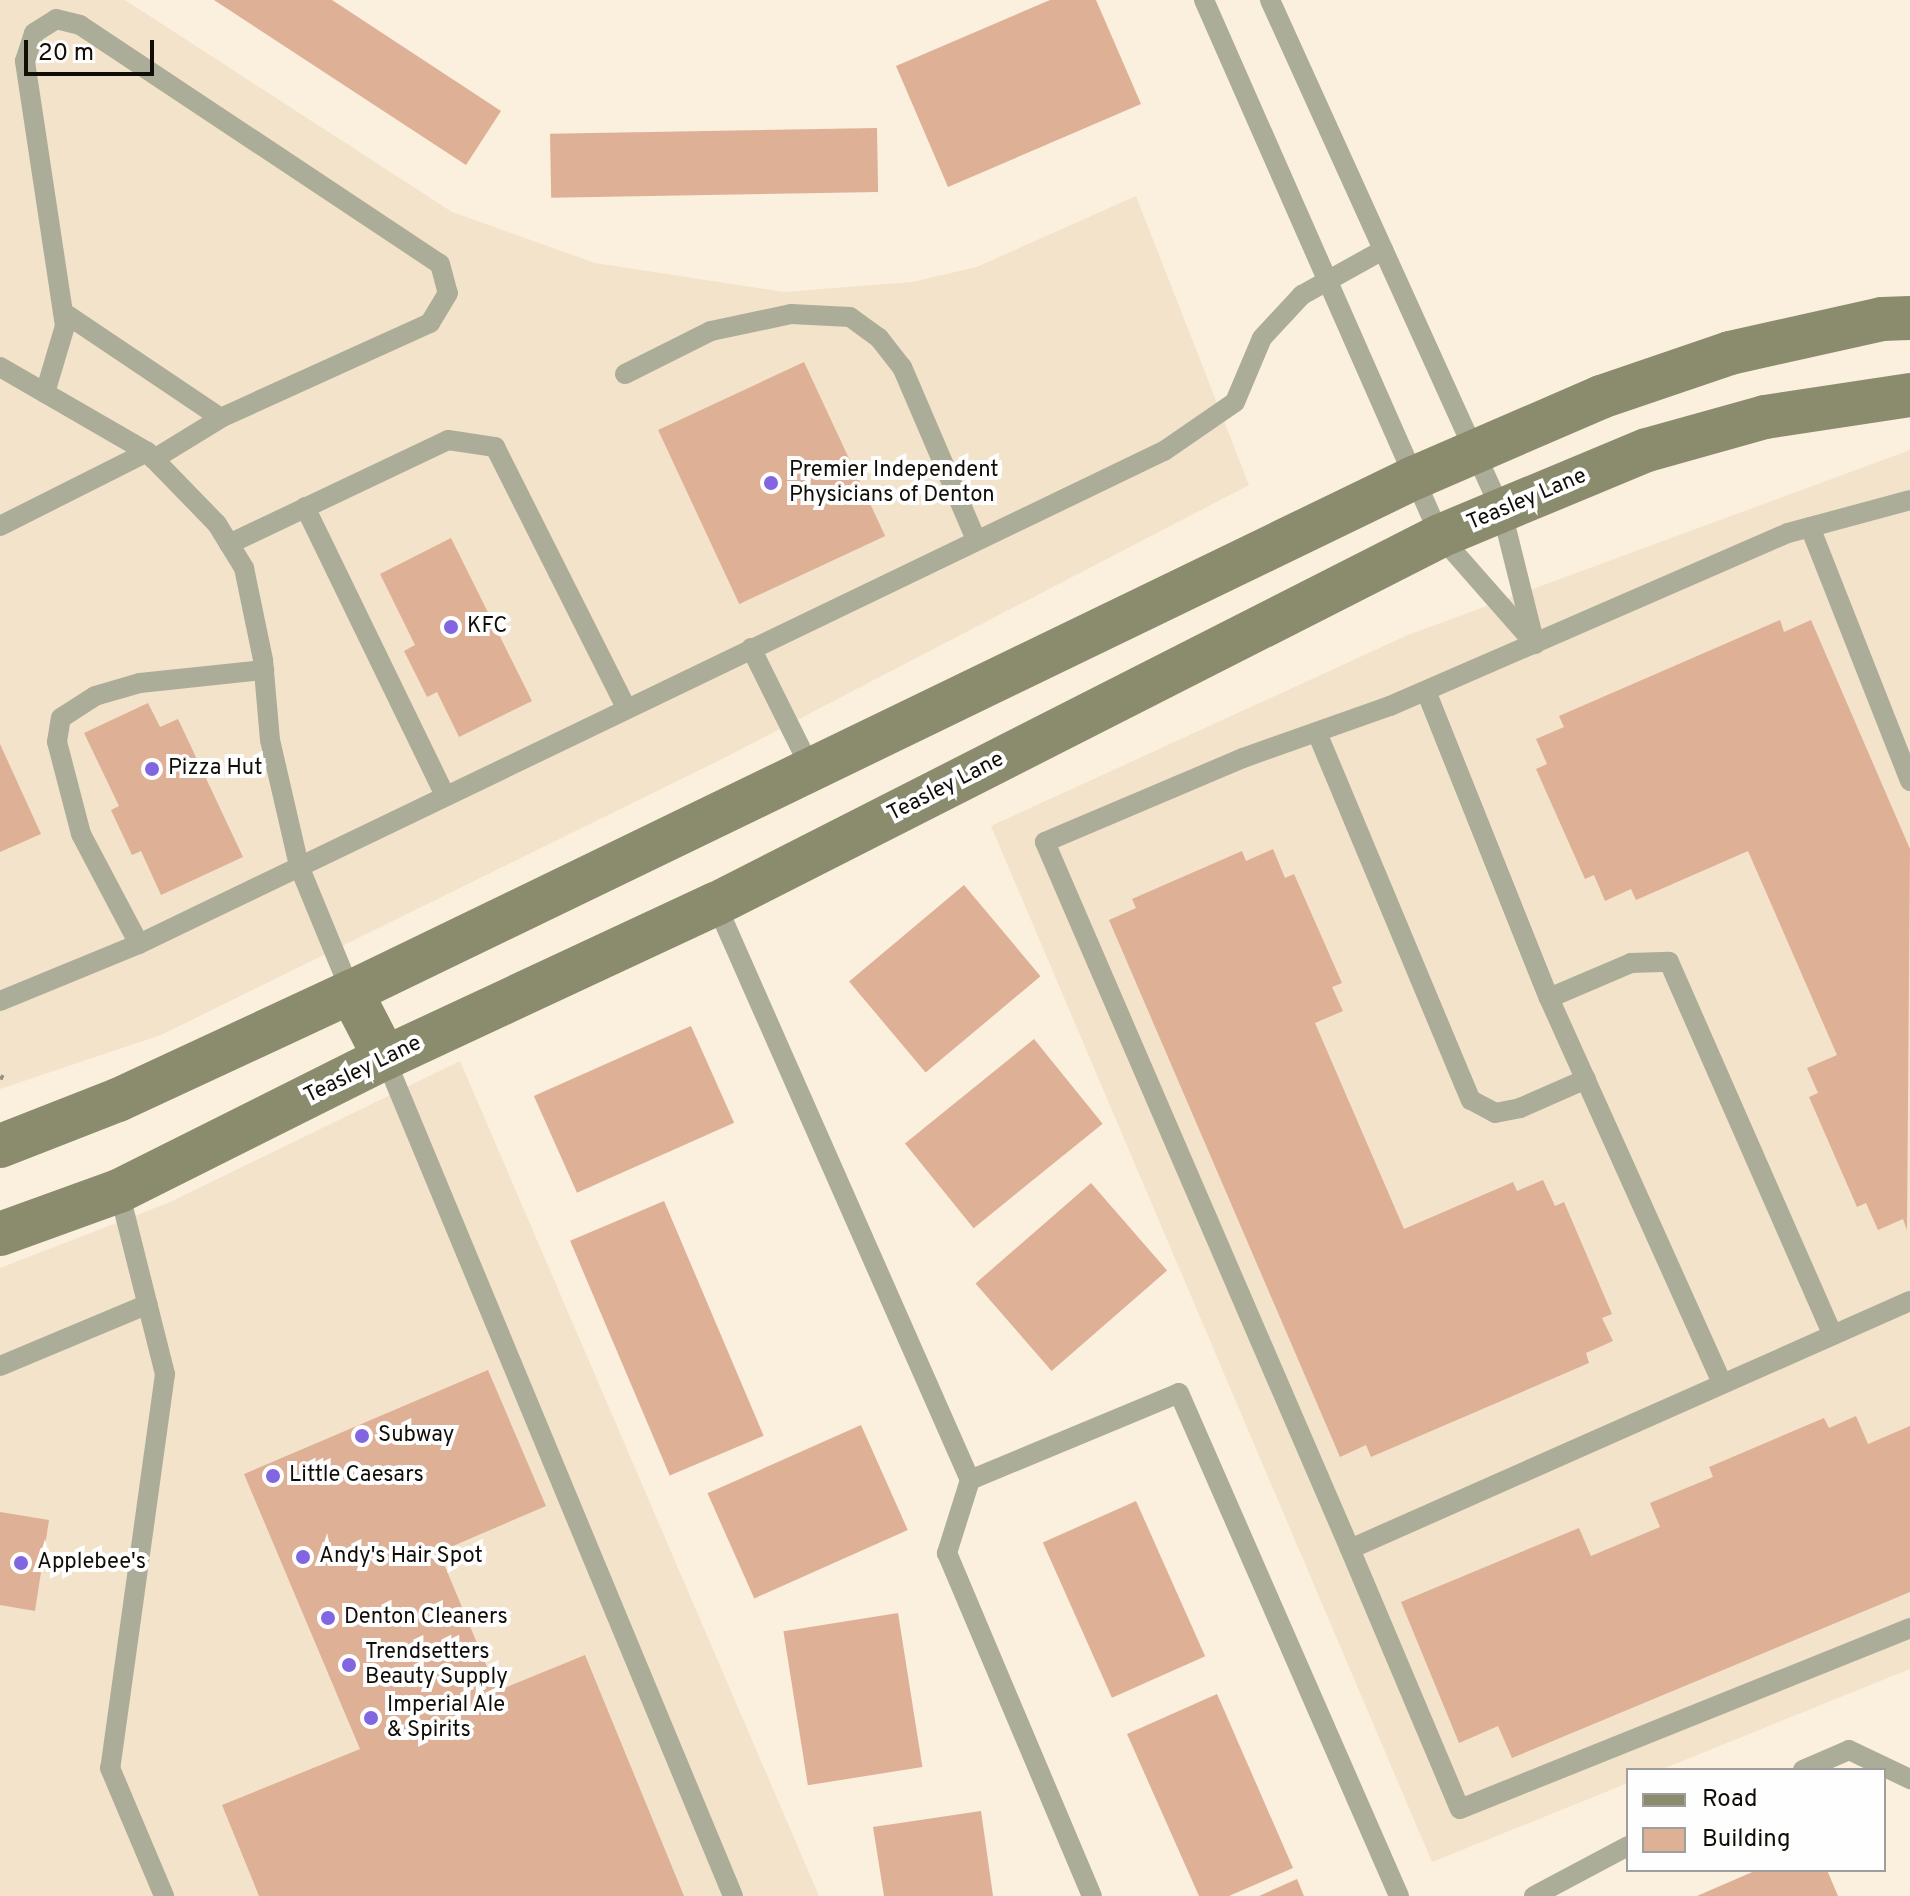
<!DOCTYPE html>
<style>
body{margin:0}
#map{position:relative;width:1910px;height:1896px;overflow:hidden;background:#fbefdd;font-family:Overpass,sans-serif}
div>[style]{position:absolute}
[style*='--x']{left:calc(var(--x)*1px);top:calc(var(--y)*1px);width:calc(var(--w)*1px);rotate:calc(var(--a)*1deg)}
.built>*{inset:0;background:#f3e3ca}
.building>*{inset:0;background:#deb096;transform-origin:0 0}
.path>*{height:5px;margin-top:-2.5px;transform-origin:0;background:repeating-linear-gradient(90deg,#978f82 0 4px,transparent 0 8px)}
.service>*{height:20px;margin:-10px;padding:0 10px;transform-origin:10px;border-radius:10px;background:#acad98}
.secondary>*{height:44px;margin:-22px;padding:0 22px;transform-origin:22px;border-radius:22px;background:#8b8c6d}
.dots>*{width:22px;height:22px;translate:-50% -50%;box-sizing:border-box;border:4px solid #fefefe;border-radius:50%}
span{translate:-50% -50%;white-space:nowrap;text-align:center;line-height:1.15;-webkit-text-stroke:8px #fefefe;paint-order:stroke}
.poi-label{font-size:22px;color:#110d07}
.left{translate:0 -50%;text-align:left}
.street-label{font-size:22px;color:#110d07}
.legend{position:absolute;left:1626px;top:1768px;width:260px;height:104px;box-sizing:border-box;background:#fefefe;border:2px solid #9f9e9b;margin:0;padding:10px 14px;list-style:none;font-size:24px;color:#110d07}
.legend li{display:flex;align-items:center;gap:16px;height:40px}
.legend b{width:40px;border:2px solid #9f9e9b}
.scale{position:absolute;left:24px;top:40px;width:130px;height:36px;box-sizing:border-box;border:4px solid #110d07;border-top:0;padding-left:10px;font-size:24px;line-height:28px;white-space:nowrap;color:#110d07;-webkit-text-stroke:6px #fefefe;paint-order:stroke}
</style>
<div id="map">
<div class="built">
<i style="clip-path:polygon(0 0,125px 0,452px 212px,595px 263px,784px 292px,912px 282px,977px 267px,1136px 196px,1249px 485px,724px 758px,161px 1035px,0 1089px)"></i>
<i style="clip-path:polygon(1910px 450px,1910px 1669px,1660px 1770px,1628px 1770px,1628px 1783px,1432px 1862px,991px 826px,1408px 635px)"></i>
<i style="clip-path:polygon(460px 1061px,819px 1896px,0 1896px,0 1268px,168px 1203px)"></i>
</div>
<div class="building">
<i style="clip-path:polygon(214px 0,332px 0,501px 111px,466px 165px)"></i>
<i style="clip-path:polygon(1050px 0,1096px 0,1141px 104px,948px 187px,896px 66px)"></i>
<i style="left:877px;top:128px;width:64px;height:327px;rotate:89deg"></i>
<i style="left:804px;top:362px;width:192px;height:161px;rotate:65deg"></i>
<i style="clip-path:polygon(451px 538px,532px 701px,459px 737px,437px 692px,427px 697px,404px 651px,415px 645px,380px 574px)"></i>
<i style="clip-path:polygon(1780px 620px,1784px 632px,1811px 620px,1910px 849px,1907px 1230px,1903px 1219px,1878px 1230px,1866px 1203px,1857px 1207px,1809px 1097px,1818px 1093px,1807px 1068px,1837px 1055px,1748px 851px,1636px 900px,1631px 889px,1605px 901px,1594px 875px,1585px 879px,1536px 769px,1547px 764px,1536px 739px,1564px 727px,1559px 716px)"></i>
<i style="clip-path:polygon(148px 703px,160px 727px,178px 719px,243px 857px,161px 895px,141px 851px,132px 855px,111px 810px,119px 806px,84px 733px)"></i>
<i style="clip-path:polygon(0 744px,41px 834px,0 852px)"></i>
<i style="clip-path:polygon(1273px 849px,1285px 878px,1294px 874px,1342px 983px,1332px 987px,1343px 1011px,1315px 1023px,1404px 1229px,1513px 1182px,1517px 1191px,1543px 1180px,1555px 1206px,1564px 1202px,1612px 1314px,1602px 1318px,1613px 1341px,1586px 1353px,1589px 1363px,1371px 1457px,1366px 1445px,1340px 1457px,1109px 920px,1136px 908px,1132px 899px,1242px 851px,1246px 861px)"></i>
<i style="left:964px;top:885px;width:119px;height:150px;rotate:50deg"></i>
<i style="left:691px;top:1026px;width:106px;height:172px;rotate:66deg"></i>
<i style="left:1034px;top:1039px;width:109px;height:166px;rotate:51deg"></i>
<i style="left:1091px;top:1183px;width:116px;height:153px;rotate:49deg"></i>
<i style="left:664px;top:1201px;width:255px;height:102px;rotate:67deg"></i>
<i style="clip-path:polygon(488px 1370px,546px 1506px,439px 1552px,497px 1691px,585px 1655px,684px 1896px,259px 1896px,222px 1805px,360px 1749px,244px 1474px)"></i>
<i style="clip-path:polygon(1856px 1416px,1868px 1444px,1910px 1426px,1910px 1592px,1512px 1758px,1498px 1726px,1459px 1743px,1401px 1602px,1579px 1528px,1591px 1556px,1660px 1527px,1650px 1503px,1713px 1477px,1709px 1467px,1824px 1418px,1829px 1428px)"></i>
<i style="left:861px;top:1425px;width:115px;height:168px;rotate:66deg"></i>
<i style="left:1136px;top:1501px;width:170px;height:102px;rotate:66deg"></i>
<i style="clip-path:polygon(0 1512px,49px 1520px,35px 1611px,0 1605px)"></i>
<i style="left:898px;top:1613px;width:156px;height:116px;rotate:81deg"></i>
<i style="clip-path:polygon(1217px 1694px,1293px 1868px,1229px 1896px,1199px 1896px,1127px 1734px)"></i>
<i style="clip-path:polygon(981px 1811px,993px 1896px,884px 1896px,873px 1827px)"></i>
<i style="clip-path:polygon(1757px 1870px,1827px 1870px,1838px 1896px,1697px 1896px)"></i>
<i style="clip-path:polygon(1297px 1879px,1304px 1896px,1259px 1896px)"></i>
</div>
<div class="path">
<i style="--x:0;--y:1076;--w:4;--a:27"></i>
</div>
<div class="service">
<i style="--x:1204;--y:0;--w:586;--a:66.24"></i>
<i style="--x:1440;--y:536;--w:144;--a:48.7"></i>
<i style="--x:1270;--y:0;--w:562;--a:65.62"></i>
<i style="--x:1502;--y:512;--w:132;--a:76"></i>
<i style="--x:63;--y:312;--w:190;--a:33.9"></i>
<i style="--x:0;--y:367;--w:170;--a:30"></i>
<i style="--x:147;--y:452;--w:100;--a:45.8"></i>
<i style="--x:217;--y:524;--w:52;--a:58.5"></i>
<i style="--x:244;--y:568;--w:94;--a:78.3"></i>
<i style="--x:263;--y:660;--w:80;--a:85"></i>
<i style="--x:270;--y:740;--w:129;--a:77"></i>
<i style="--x:299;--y:866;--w:136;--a:67.6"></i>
<i style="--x:625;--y:374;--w:96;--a:-26.6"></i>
<i style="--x:711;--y:331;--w:82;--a:-12"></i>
<i style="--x:791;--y:314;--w:59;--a:2.9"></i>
<i style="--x:850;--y:317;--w:36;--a:36"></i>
<i style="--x:879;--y:338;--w:37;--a:52"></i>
<i style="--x:902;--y:367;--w:188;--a:66.8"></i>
<i style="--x:45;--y:393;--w:70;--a:-73.4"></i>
<i style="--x:65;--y:326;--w:268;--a:-98.6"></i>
<i style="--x:25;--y:61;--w:29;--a:-72"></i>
<i style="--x:34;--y:33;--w:26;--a:-32"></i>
<i style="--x:56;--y:19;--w:25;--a:14"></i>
<i style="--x:80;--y:25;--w:432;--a:33.6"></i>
<i style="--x:440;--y:264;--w:30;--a:75"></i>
<i style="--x:448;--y:293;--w:35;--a:121"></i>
<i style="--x:430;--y:323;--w:230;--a:155.6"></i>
<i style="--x:221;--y:418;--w:79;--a:148.5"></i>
<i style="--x:305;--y:507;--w:320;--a:64.1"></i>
<i style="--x:0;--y:526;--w:165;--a:-26.7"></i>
<i style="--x:1810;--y:527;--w:273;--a:68.5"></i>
<i style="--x:229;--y:544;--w:242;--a:-25.4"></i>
<i style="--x:448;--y:440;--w:48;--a:8.5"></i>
<i style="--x:495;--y:447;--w:291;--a:63.3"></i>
<i style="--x:751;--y:648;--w:133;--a:63.6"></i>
<i style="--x:1426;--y:691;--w:331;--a:68.2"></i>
<i style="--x:1318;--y:735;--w:396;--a:67.3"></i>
<i style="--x:1471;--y:1100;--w:27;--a:28"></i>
<i style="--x:1495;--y:1113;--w:25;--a:-11"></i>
<i style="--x:1520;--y:1108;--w:72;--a:-23.7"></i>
<i style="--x:716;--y:904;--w:630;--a:66.2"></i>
<i style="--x:970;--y:1480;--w:77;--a:107.5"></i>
<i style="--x:947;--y:1553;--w:372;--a:67.1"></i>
<i style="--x:139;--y:944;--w:124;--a:-117.8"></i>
<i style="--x:81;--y:834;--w:95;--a:-104.6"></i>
<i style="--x:57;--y:742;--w:24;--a:-81"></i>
<i style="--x:61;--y:718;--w:40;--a:-32.9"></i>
<i style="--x:95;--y:696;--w:47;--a:-16.1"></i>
<i style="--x:140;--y:683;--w:125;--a:-6"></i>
<i style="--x:0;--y:1001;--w:150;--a:-22.3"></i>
<i style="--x:139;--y:944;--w:1137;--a:-25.69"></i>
<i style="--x:1164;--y:451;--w:86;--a:-34.6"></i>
<i style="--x:1235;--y:402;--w:69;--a:-67.1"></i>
<i style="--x:1262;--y:338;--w:59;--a:-47.1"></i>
<i style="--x:1302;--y:295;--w:93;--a:-29.1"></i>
<i style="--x:385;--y:1058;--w:907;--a:67.45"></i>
<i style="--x:119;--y:1191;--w:189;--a:75.9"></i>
<i style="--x:165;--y:1374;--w:398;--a:97.9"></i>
<i style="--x:110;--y:1768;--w:139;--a:67.1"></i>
<i style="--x:1910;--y:1301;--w:612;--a:156.11"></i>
<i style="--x:1350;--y:1549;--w:282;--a:67.1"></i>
<i style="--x:1460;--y:1809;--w:485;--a:-21.9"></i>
<i style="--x:0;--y:1366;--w:160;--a:-22.7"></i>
<i style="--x:1722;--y:1383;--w:422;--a:-114.2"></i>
<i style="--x:1549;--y:998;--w:89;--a:-23.1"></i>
<i style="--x:1631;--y:963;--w:38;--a:-2"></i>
<i style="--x:1669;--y:962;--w:407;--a:66.3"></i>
<i style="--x:970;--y:1480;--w:226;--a:-22.6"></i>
<i style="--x:1179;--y:1393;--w:549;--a:66.38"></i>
<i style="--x:1350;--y:1549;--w:770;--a:-113.34"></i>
<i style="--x:1045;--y:842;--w:215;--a:-23"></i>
<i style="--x:1243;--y:758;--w:156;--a:-19.5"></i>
<i style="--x:1390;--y:706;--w:434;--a:-23.5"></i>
<i style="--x:1788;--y:533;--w:126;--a:-15.1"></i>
<i style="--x:1803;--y:1770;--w:50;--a:-23.5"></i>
<i style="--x:1849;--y:1750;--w:68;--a:25.4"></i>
<i style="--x:1534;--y:1896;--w:106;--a:-28"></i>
</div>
<div class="secondary">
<i style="--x:351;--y:992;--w:74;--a:62.7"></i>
<i style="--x:0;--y:1146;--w:127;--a:-21.3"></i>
<i style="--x:118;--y:1100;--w:257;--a:-24.9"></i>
<i style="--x:351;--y:992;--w:1181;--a:-25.81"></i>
<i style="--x:1414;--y:478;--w:204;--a:-23.4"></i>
<i style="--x:1601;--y:397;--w:136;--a:-18.8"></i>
<i style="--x:1730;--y:353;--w:156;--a:-12.6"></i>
<i style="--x:1882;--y:319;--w:28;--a:-2"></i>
<i style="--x:0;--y:1234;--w:127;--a:-19.9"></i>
<i style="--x:119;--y:1191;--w:297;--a:-26.6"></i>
<i style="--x:385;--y:1058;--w:365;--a:-25"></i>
<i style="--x:716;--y:904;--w:812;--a:-26.94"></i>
<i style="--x:1440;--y:536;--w:224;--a:-22.6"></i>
<i style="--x:1647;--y:450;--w:123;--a:-15.6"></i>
<i style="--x:1765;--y:417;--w:147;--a:-8.6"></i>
</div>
<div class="dots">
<i style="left:771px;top:483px;background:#8265e0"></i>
<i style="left:451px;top:627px;background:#8265e0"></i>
<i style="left:152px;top:769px;background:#8265e0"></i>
<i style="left:362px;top:1436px;background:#8265e0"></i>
<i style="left:273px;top:1476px;background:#8265e0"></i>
<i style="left:303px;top:1557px;background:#8265e0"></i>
<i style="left:21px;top:1563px;background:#8265e0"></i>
<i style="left:328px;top:1618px;background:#8265e0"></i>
<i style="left:349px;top:1665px;background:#8265e0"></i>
<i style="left:371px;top:1718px;background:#8265e0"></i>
</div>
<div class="poi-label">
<span class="left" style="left:789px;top:483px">Premier Independent<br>Physicians of Denton</span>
<span class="left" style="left:467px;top:627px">KFC</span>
<span class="left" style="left:168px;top:769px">Pizza Hut</span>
<span class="left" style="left:378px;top:1436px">Subway</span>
<span class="left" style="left:289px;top:1476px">Little Caesars</span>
<span class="left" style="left:319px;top:1557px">Andy's Hair Spot</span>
<span class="left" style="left:37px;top:1563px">Applebee's</span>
<span class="left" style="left:344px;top:1618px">Denton Cleaners</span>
<span class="left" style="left:365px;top:1665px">Trendsetters<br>Beauty Supply</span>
<span class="left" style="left:387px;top:1718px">Imperial Ale<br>&amp; Spirits</span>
</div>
<div class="street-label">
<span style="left:1527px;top:500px;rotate:-23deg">Teasley Lane</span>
<span style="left:946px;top:787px;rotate:-27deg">Teasley Lane</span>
<span style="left:363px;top:1070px;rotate:-26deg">Teasley Lane</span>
</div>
<ul class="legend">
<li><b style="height:10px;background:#8b8c6d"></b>Road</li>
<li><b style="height:22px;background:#deb096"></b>Building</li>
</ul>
<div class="scale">20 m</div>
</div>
